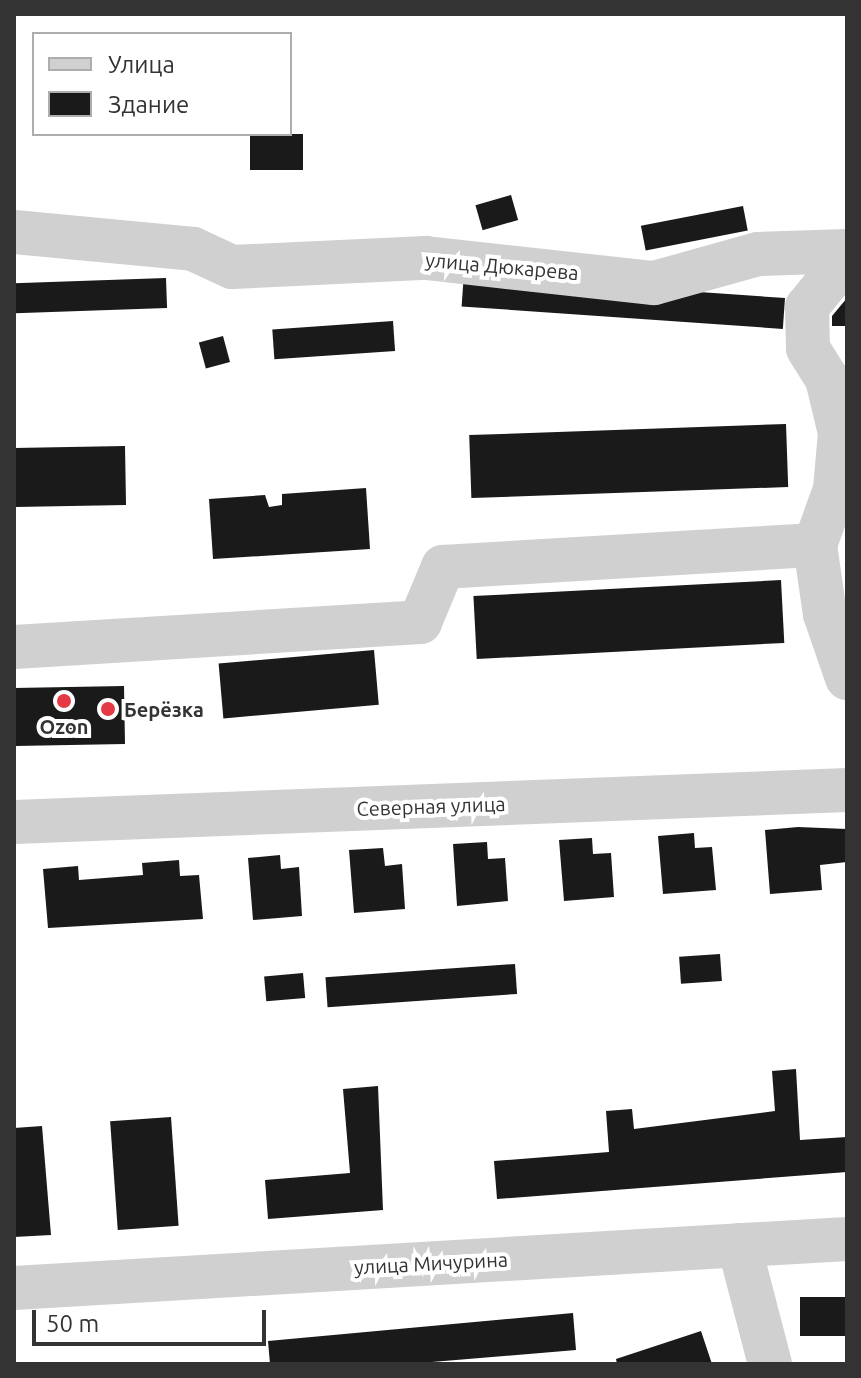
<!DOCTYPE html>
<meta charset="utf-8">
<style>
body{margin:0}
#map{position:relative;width:861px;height:1378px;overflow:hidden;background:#fff;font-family:Ubuntu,sans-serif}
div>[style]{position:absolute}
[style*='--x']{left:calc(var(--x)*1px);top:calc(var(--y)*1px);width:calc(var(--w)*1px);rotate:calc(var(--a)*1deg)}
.building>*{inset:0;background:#1a1a1a;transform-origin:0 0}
.minor>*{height:44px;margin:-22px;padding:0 22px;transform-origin:22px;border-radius:22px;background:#d0d0d0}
.dots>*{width:22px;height:22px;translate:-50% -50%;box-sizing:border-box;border:4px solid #fff;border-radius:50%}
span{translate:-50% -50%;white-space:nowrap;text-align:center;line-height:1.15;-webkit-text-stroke:8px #fff;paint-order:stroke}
.street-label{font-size:20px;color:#333}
.poi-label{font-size:20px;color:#333;font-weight:700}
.left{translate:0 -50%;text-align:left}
.frame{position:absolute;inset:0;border:16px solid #333;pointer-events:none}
.legend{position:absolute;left:32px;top:32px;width:260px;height:104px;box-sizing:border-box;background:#fff;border:2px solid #adadad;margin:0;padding:10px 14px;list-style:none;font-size:24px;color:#333}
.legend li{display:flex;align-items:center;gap:16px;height:40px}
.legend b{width:40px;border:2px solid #adadad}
.scale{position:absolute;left:32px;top:1310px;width:234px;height:36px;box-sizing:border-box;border:4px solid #333;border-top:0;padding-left:10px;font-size:24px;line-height:28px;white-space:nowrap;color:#333;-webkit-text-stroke:6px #fff;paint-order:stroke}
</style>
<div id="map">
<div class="building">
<i style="left:250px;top:134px;width:53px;height:36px"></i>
<i style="left:511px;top:195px;width:26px;height:37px;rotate:74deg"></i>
<i style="left:743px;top:206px;width:25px;height:104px;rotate:79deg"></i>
<i style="left:166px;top:278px;width:30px;height:152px;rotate:88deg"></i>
<i style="left:785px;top:298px;width:31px;height:322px;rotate:94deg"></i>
<i style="clip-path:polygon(847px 298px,847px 326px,832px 326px,832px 316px)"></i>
<i style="left:393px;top:321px;width:30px;height:121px;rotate:86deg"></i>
<i style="left:223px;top:336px;width:27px;height:25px;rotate:75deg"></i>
<i style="left:786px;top:424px;width:63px;height:317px;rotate:88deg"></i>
<i style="left:125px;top:446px;width:59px;height:111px;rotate:89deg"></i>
<i style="clip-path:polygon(366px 488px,370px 549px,213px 559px,209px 499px,265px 495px,269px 507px,282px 505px,282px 494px)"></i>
<i style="left:781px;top:580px;width:63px;height:308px;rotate:87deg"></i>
<i style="left:374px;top:650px;width:55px;height:156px;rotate:85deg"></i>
<i style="left:124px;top:686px;width:58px;height:110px;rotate:89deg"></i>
<i style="clip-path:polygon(798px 827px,847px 829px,847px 862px,820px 865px,822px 890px,770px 894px,765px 830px)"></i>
<i style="clip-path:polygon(694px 833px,695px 848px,712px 847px,716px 890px,663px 894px,658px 836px)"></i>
<i style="clip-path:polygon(592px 838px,593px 854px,611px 853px,614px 897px,564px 901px,559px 840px)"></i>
<i style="clip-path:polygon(487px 842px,488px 859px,505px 858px,508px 901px,457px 906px,453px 844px)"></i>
<i style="clip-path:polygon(383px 848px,385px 866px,402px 864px,405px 909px,354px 913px,349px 850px)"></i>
<i style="clip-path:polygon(280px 855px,281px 869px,299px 867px,302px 916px,253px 920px,248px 858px)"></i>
<i style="clip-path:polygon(179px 860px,180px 876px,199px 875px,203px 919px,48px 928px,43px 869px,78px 866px,79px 880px,143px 875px,142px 863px)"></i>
<i style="left:720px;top:954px;width:27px;height:41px;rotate:86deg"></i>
<i style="left:515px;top:964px;width:30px;height:190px;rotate:86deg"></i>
<i style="left:303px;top:973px;width:25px;height:39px;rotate:85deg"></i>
<i style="clip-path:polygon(796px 1069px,800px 1140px,847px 1137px,847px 1172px,497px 1199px,494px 1161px,609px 1152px,606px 1111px,632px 1109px,634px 1129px,775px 1111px,772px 1071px)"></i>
<i style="clip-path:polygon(378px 1086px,383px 1210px,268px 1219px,265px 1180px,350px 1173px,343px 1089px)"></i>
<i style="left:171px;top:1117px;width:109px;height:61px;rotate:86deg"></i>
<i style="clip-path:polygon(42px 1126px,51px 1235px,14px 1237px,14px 1128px)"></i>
<i style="left:847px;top:1297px;width:39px;height:47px;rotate:90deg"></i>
<i style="clip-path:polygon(573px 1313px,576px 1350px,408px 1364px,270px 1364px,268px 1341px)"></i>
<i style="clip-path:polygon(701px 1331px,712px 1364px,617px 1364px,616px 1359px)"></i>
</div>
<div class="minor">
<i style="--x:14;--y:232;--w:180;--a:5.4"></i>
<i style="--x:193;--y:249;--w:43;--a:24.8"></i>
<i style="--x:232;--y:267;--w:194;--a:-2.7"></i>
<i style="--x:426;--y:258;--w:229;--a:6.3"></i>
<i style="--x:654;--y:283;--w:108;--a:-15.6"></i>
<i style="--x:758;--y:254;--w:89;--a:-1.9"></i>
<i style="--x:815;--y:545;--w:70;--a:81.8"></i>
<i style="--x:825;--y:614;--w:68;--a:71"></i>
<i style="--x:14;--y:647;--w:407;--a:-3.5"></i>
<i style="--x:420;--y:622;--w:60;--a:-67.3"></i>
<i style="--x:443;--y:567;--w:373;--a:-3.4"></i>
<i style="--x:815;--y:545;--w:59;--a:-70.3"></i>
<i style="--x:835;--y:489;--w:56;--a:-84.9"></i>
<i style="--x:840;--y:433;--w:56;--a:-103.5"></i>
<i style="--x:827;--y:379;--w:36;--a:-122"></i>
<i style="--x:808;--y:348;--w:41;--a:-91.4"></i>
<i style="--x:807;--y:307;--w:36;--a:-51"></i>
<i style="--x:830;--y:279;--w:26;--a:-86"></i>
<i style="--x:14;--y:822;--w:834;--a:-2.2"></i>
<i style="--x:739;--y:1245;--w:123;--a:75.4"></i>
<i style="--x:14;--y:1288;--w:834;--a:-3.37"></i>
</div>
<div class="dots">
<i style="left:64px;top:701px;background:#e63946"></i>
<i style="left:108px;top:709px;background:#e63946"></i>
</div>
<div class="street-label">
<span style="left:502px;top:266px;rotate:5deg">улица Дюкарева</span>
<span style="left:431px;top:806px;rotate:-2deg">Северная улица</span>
<span style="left:431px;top:1263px;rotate:-3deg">улица Мичурина</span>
</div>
<div class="poi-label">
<span class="left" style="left:124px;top:709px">Берёзка</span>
<span style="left:64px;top:726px">Ozon</span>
</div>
<div class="frame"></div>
<ul class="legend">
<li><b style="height:10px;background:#d0d0d0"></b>Улица</li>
<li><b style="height:22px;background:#1a1a1a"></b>Здание</li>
</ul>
<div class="scale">50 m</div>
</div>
